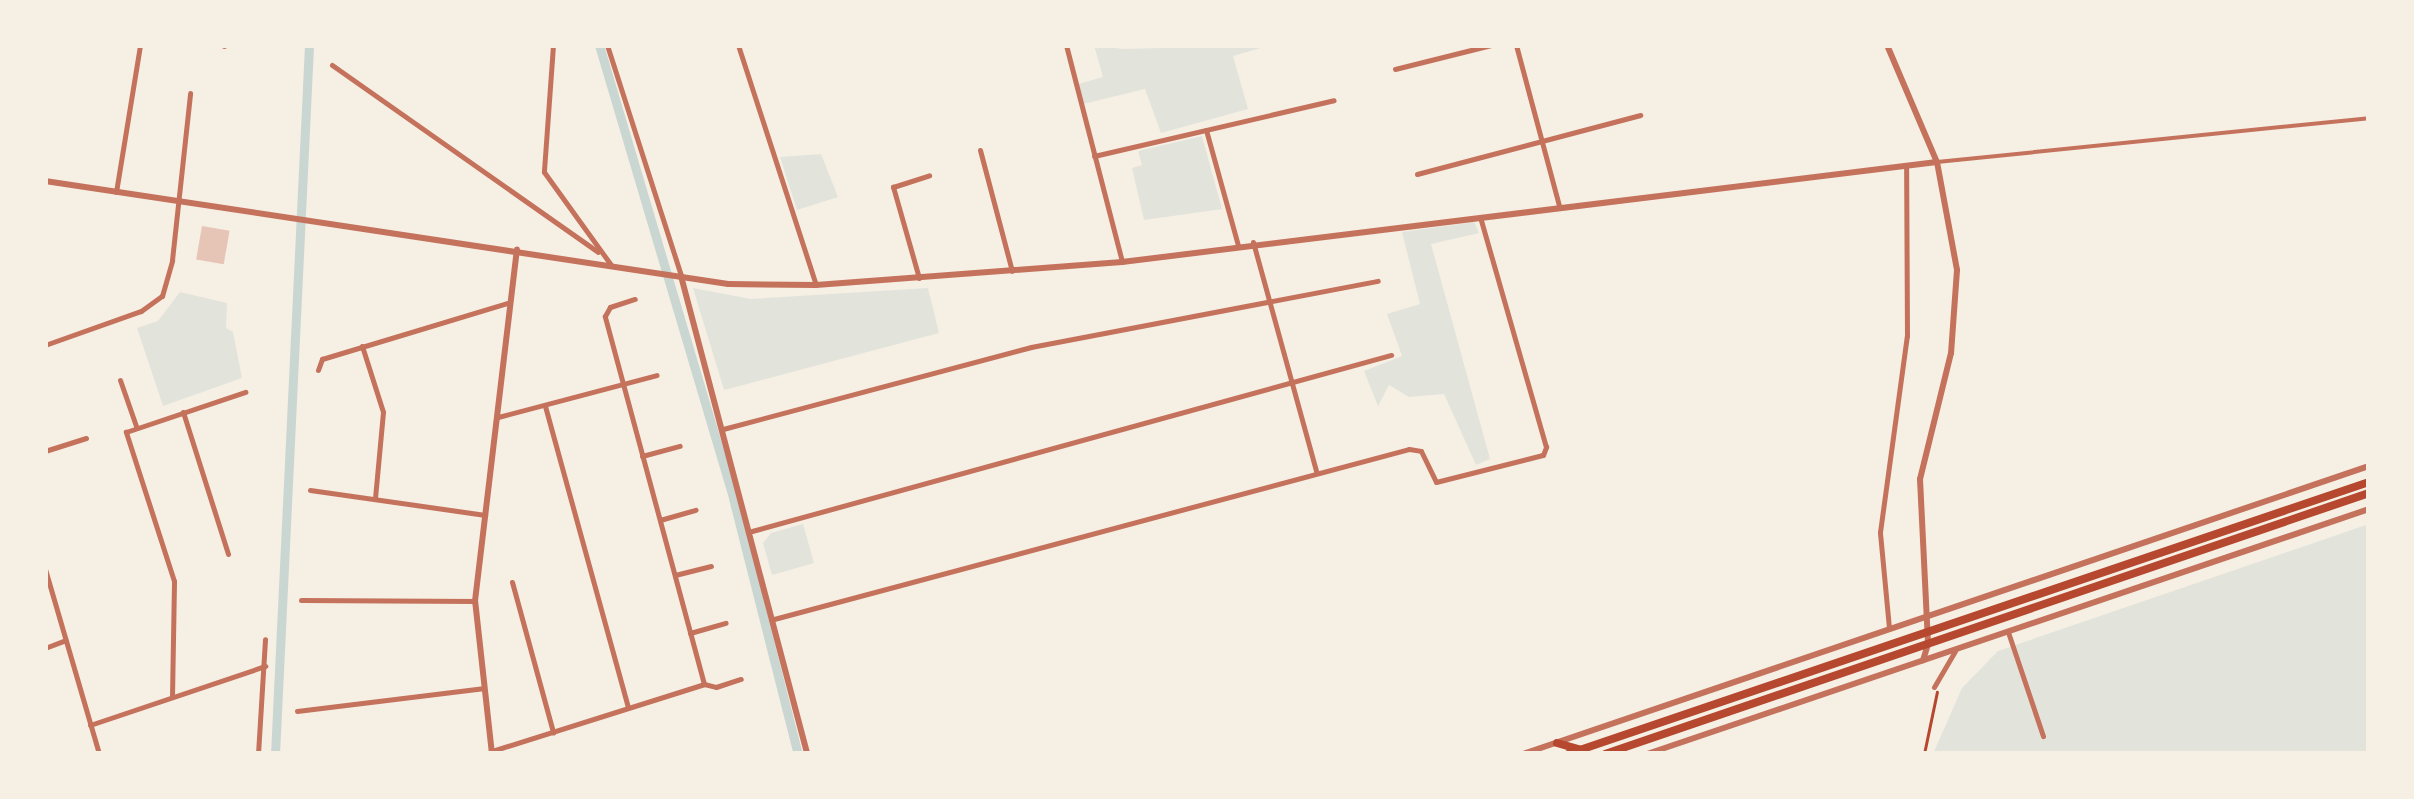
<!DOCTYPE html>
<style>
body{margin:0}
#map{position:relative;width:2414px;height:799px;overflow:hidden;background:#f6efe4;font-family:Literata,serif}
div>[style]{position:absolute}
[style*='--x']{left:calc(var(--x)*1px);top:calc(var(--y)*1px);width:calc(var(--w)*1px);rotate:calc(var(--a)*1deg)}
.green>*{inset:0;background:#e2e4dc}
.canal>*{height:9px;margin:-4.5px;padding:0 4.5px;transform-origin:4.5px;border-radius:4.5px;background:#c9d6d2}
.building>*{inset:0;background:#e6c5b7;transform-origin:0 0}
.path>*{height:2.5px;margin:-1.25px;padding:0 1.25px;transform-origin:1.25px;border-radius:1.25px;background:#b5482f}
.pedestrian>*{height:4px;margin:-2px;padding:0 2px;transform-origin:2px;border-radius:2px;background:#c5725c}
.minor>*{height:5px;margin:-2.5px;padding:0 2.5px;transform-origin:2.5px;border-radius:2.5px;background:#c5725c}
.tertiary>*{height:6px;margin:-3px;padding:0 3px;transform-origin:3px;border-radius:3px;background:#c5725c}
.primary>*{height:8px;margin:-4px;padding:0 4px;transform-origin:4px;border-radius:4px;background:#b5482f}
span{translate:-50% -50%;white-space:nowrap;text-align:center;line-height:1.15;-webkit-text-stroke:10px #f6efe4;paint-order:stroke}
.frame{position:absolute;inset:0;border:48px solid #f6efe4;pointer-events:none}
</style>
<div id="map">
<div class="green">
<i style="clip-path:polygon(1094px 45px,1123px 49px,1271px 45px,1233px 56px,1248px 109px,1161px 133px,1145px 89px,1083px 104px,1078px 84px,1103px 77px)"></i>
<i style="clip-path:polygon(1202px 136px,1222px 209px,1144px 220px,1132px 168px,1142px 165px,1138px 151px)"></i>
<i style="clip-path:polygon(821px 154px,838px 197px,797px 210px,780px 157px)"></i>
<i style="clip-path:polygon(1474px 222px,1479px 233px,1431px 244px,1490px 459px,1476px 465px,1444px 394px,1409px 397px,1389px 385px,1378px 406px,1364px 371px,1402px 356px,1387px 314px,1420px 304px,1402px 232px)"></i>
<i style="clip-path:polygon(693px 288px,751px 299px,928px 288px,939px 333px,724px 390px)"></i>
<i style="clip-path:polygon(180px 292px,227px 303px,226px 328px,233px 332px,242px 378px,163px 406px,137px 328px,158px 321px)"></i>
<i style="clip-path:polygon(803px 524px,814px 563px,772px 575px,763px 543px,771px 533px)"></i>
<i style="clip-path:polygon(2369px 524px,2369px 754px,1933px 754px,1962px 688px,1998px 651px)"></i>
</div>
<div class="canal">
<i style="--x:599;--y:45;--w:472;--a:73.5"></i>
<i style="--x:733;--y:498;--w:264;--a:75.8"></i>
<i style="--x:275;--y:754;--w:710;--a:-87.25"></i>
</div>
<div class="building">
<i style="left:202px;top:226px;width:28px;height:34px;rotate:10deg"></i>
</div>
<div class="path">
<i style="--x:1924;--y:754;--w:63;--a:-78.2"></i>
</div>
<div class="pedestrian">
<i style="--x:1937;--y:162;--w:434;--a:-5.8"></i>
</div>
<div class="minor">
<i style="--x:553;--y:45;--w:127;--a:94.1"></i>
<i style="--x:544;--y:172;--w:115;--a:54.2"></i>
<i style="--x:607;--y:45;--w:243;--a:72.2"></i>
<i style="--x:738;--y:45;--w:252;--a:72"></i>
<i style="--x:1066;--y:45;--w:224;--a:75.5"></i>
<i style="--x:1516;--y:45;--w:167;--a:75"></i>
<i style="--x:224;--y:46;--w:1;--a:-90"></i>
<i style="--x:332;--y:65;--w:325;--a:35.1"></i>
<i style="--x:1395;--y:69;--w:99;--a:-14"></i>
<i style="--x:1206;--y:130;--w:119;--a:74.5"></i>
<i style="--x:980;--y:150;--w:125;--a:75.2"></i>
<i style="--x:1094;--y:156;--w:246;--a:-13.1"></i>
<i style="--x:1417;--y:174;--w:231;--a:-14.8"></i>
<i style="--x:116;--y:192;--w:149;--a:-80.7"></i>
<i style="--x:1253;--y:242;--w:238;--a:74.6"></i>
<i style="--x:919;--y:278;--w:95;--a:-105.9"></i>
<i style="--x:893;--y:187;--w:38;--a:-18"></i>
<i style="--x:45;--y:345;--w:102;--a:-19.5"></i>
<i style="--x:141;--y:311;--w:26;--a:-36"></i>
<i style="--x:162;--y:296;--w:37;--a:-74"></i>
<i style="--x:172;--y:260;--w:168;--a:-83.8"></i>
<i style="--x:362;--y:346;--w:69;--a:72.3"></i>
<i style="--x:383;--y:412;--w:87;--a:95.3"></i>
<i style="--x:318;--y:370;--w:12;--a:-70"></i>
<i style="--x:322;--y:359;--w:194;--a:-16.8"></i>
<i style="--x:120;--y:380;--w:49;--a:70.8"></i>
<i style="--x:545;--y:406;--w:313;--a:74.6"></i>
<i style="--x:183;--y:412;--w:149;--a:72.4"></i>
<i style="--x:498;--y:417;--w:164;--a:-14.8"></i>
<i style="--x:723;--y:429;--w:319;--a:-14.9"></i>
<i style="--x:1031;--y:347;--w:353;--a:-10.8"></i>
<i style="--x:45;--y:451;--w:43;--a:-17.6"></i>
<i style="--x:642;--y:456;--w:39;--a:-15"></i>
<i style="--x:310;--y:490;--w:177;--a:8.1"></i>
<i style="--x:660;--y:520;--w:37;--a:-16"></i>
<i style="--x:752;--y:531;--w:663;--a:-15.4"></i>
<i style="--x:45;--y:569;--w:193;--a:73.7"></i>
<i style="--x:675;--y:575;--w:37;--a:-14"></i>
<i style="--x:512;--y:582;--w:156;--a:74.7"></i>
<i style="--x:301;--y:600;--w:174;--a:0.3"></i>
<i style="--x:774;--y:619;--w:657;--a:-14.99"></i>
<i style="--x:1409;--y:449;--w:12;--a:9"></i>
<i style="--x:1421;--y:451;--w:34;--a:64"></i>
<i style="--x:1436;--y:482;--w:110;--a:-14.2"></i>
<i style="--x:1543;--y:455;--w:9;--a:-69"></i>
<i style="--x:1546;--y:447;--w:239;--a:-106"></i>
<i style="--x:1889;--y:628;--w:96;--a:-95.4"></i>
<i style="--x:1880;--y:532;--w:198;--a:-82.2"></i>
<i style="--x:1907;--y:336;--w:170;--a:-90.3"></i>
<i style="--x:2008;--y:632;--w:110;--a:71.4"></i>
<i style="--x:690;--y:633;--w:37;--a:-16"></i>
<i style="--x:45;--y:648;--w:22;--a:-21"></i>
<i style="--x:704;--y:684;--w:12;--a:14"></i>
<i style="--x:716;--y:687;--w:26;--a:-18"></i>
<i style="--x:1934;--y:687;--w:42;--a:-59.7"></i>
<i style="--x:172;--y:697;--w:116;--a:-89"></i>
<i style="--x:174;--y:581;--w:157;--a:-107.9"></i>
<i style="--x:126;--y:432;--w:126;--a:-18.6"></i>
<i style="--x:297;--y:711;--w:187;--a:-7"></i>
<i style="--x:90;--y:725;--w:185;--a:-18.6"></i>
<i style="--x:492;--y:751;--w:222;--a:-17.5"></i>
<i style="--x:704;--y:684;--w:381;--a:-105.1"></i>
<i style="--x:605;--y:316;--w:10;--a:-61"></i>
<i style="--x:610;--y:307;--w:26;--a:-18"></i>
<i style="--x:258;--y:754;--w:115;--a:-86.5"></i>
</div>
<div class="tertiary">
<i style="--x:1887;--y:45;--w:127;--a:66.9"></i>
<i style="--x:1937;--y:162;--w:110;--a:79.5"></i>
<i style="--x:1957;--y:270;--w:83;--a:94.1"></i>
<i style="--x:1951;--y:353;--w:130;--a:103.8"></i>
<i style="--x:1920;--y:479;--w:165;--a:87.2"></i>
<i style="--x:1928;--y:644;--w:17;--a:107"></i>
<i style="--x:45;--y:181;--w:691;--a:8.58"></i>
<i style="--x:728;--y:284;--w:88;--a:0.7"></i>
<i style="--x:816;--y:285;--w:307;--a:-4.3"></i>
<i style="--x:1122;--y:262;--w:821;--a:-7"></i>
<i style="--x:681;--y:276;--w:494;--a:75.2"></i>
<i style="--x:492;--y:754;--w:154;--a:-96.3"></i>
<i style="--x:475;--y:601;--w:354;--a:-83.2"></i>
<i style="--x:1523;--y:754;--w:894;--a:-18.8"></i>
<i style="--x:1647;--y:754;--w:762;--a:-18.74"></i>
</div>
<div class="primary">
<i style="--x:1557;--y:743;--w:25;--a:16"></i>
<i style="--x:1568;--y:754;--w:846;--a:-18.76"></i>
<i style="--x:1605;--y:754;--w:807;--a:-18.86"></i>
</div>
<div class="frame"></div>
</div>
